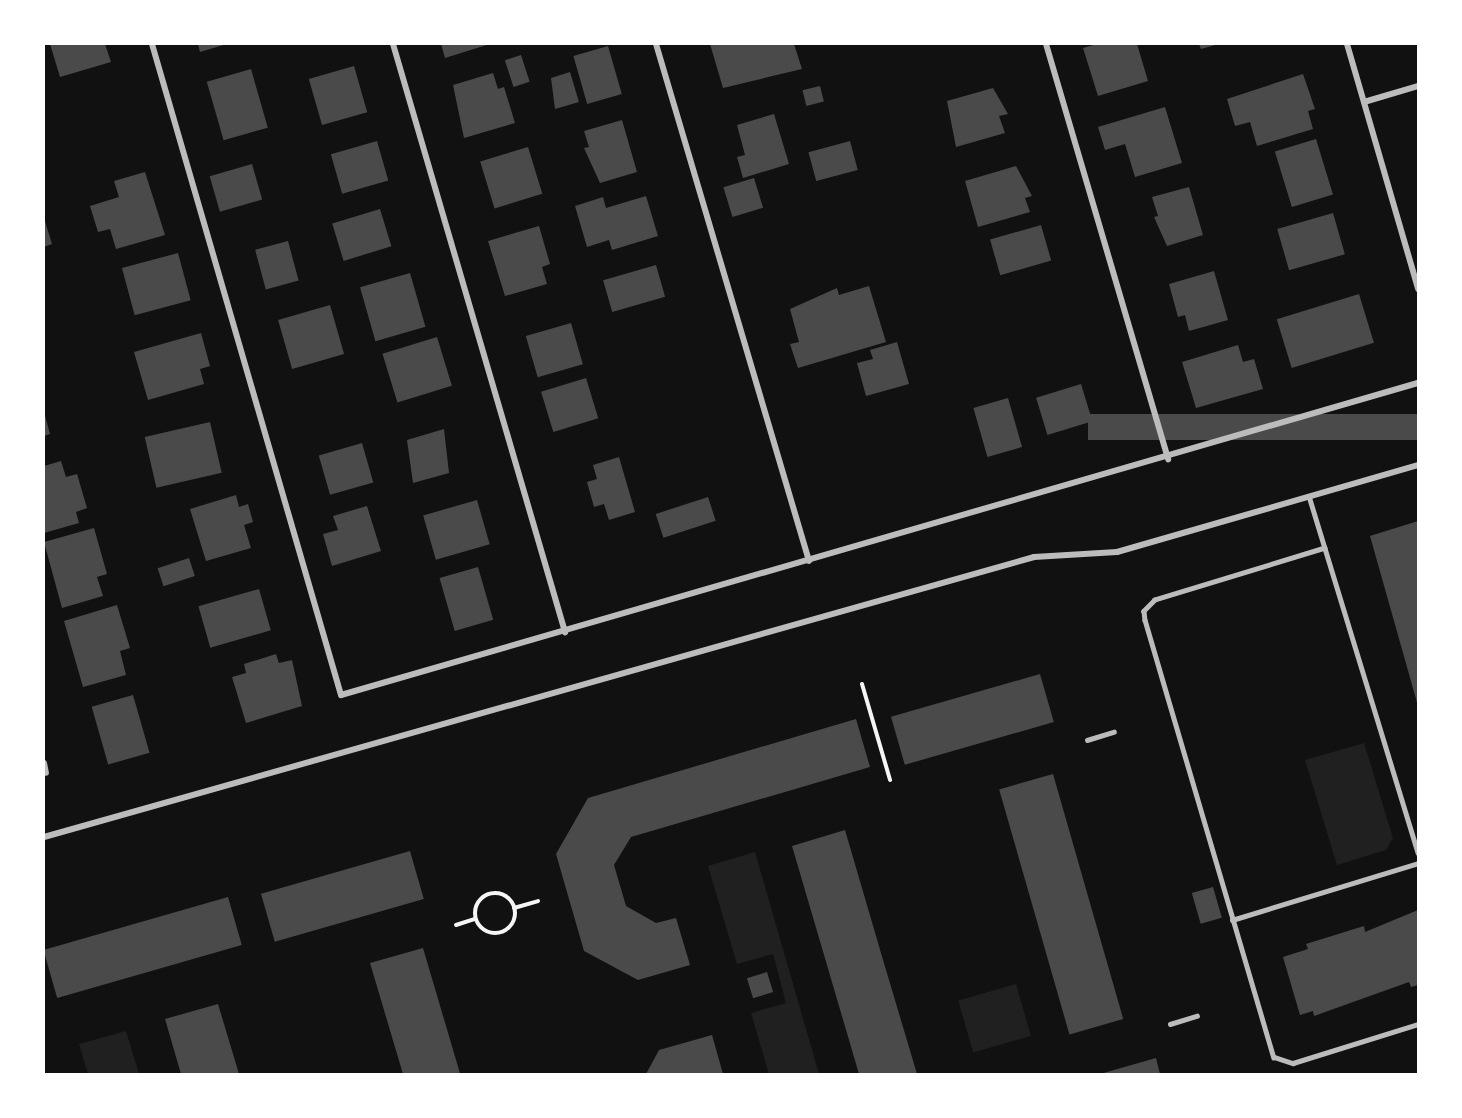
<!DOCTYPE html>
<style>
body{margin:0}
#map{position:relative;width:1462px;height:1118px;overflow:hidden;background:#111;font-family:Roboto,sans-serif}
div>[style]{position:absolute}
[style*='--x']{left:calc(var(--x)*1px);top:calc(var(--y)*1px);width:calc(var(--w)*1px);rotate:calc(var(--a)*1deg)}
.green>*{inset:0;background:#202020;transform-origin:0 0}
.building>*{inset:0;background:#4a4a4a;transform-origin:0 0}
.path>*{height:4px;margin:-2px;padding:0 2px;transform-origin:2px;border-radius:2px;background:#f5f5f5}
.path>.ring{margin:-2px;padding:0;box-sizing:content-box;background:none;border:4px solid #f5f5f5;border-radius:50%}
.service>*{height:4.5px;margin:-2.25px;padding:0 2.25px;transform-origin:2.25px;border-radius:2.25px;background:#bcbcbc}
.minor>*{height:6px;margin:-3px;padding:0 3px;transform-origin:3px;border-radius:3px;background:#bcbcbc}
span{translate:-50% -50%;white-space:nowrap;text-align:center;line-height:1.15;-webkit-text-stroke:4.5px #fff;paint-order:stroke}
.frame{position:absolute;inset:0;border:45px solid #fff;pointer-events:none}
</style>
<div id="map">
<div class="green">
<i style="clip-path:polygon(1364px 743px,1393px 838px,1386px 850px,1337px 865px,1305px 760px)"></i>
<i style="clip-path:polygon(755px 852px,819px 1074px,769px 1074px,751px 1013px,786px 1003px,773px 954px,737px 964px,708px 866px)"></i>
<i style="left:1016px;top:984px;width:54px;height:60px;rotate:74deg"></i>
<i style="clip-path:polygon(126px 1031px,139px 1074px,88px 1074px,79px 1044px)"></i>
</div>
<div class="building">
<i style="clip-path:polygon(50px 44px,105px 44px,111px 62px,60px 77px)"></i>
<i style="clip-path:polygon(198px 44px,227px 44px,200px 52px)"></i>
<i style="clip-path:polygon(441px 44px,490px 44px,445px 58px)"></i>
<i style="clip-path:polygon(710px 44px,794px 44px,802px 69px,723px 88px)"></i>
<i style="clip-path:polygon(1097px 44px,1137px 44px,1148px 81px,1098px 96px,1083px 48px)"></i>
<i style="clip-path:polygon(1199px 44px,1219px 44px,1201px 49px)"></i>
<i style="left:608px;top:46px;width:50px;height:36px;rotate:74deg"></i>
<i style="left:521px;top:55px;width:28px;height:17px;rotate:72deg"></i>
<i style="left:354px;top:66px;width:48px;height:47px;rotate:74deg"></i>
<i style="left:251px;top:69px;width:61px;height:46px;rotate:74deg"></i>
<i style="clip-path:polygon(570px 72px,579px 102px,555px 109px,551px 78px)"></i>
<i style="clip-path:polygon(493px 73px,498px 89px,504px 87px,515px 123px,464px 138px,453px 85px)"></i>
<i style="clip-path:polygon(1303px 74px,1315px 109px,1308px 111px,1313px 129px,1257px 146px,1250px 122px,1235px 126px,1227px 99px)"></i>
<i style="left:820px;top:86px;width:16px;height:18px;rotate:76deg"></i>
<i style="clip-path:polygon(993px 88px,1008px 114px,999px 116px,1005px 133px,956px 147px,947px 101px)"></i>
<i style="clip-path:polygon(1165px 107px,1182px 163px,1135px 177px,1125px 144px,1105px 150px,1098px 127px)"></i>
<i style="clip-path:polygon(774px 114px,789px 164px,743px 178px,737px 157px,745px 155px,737px 125px)"></i>
<i style="clip-path:polygon(622px 120px,637px 172px,600px 183px,584px 148px,589px 147px,584px 131px)"></i>
<i style="left:1316px;top:139px;width:58px;height:43px;rotate:73deg"></i>
<i style="left:377px;top:141px;width:41px;height:48px;rotate:74deg"></i>
<i style="left:850px;top:141px;width:30px;height:43px;rotate:75deg"></i>
<i style="left:528px;top:147px;width:49px;height:50px;rotate:73deg"></i>
<i style="left:252px;top:164px;width:37px;height:44px;rotate:74deg"></i>
<i style="clip-path:polygon(1016px 166px,1032px 196px,1025px 198px,1030px 212px,978px 227px,965px 181px)"></i>
<i style="clip-path:polygon(145px 172px,165px 235px,116px 249px,110px 229px,98px 232px,90px 206px,119px 197px,114px 181px)"></i>
<i style="left:754px;top:178px;width:31px;height:32px;rotate:73deg"></i>
<i style="clip-path:polygon(1189px 187px,1203px 235px,1167px 246px,1154px 217px,1158px 216px,1152px 197px)"></i>
<i style="clip-path:polygon(646px 196px,658px 236px,612px 250px,609px 240px,587px 247px,575px 206px,603px 197px,606px 208px)"></i>
<i style="left:380px;top:209px;width:39px;height:50px;rotate:73deg"></i>
<i style="left:1333px;top:213px;width:43px;height:58px;rotate:74deg"></i>
<i style="clip-path:polygon(44px 218px,52px 244px,44px 247px)"></i>
<i style="left:1041px;top:225px;width:37px;height:53px;rotate:74deg"></i>
<i style="clip-path:polygon(539px 226px,550px 264px,542px 267px,547px 284px,505px 296px,488px 241px)"></i>
<i style="left:288px;top:241px;width:41px;height:34px;rotate:75deg"></i>
<i style="left:178px;top:253px;width:49px;height:58px;rotate:75deg"></i>
<i style="left:656px;top:265px;width:33px;height:55px;rotate:74deg"></i>
<i style="clip-path:polygon(1214px 271px,1228px 320px,1189px 331px,1185px 315px,1178px 317px,1169px 284px)"></i>
<i style="left:410px;top:273px;width:56px;height:52px;rotate:74deg"></i>
<i style="clip-path:polygon(869px 286px,886px 342px,798px 368px,790px 344px,799px 342px,790px 309px,837px 288px,839px 295px)"></i>
<i style="left:1359px;top:294px;width:51px;height:86px;rotate:73deg"></i>
<i style="left:330px;top:305px;width:51px;height:54px;rotate:74deg"></i>
<i style="left:571px;top:323px;width:43px;height:47px;rotate:74deg"></i>
<i style="clip-path:polygon(201px 333px,210px 366px,200px 369px,204px 384px,148px 400px,134px 352px)"></i>
<i style="left:437px;top:337px;width:51px;height:57px;rotate:73deg"></i>
<i style="clip-path:polygon(897px 342px,909px 384px,866px 396px,857px 363px,873px 359px,870px 350px)"></i>
<i style="clip-path:polygon(1238px 345px,1243px 362px,1254px 359px,1263px 389px,1196px 408px,1182px 362px)"></i>
<i style="left:586px;top:378px;width:42px;height:47px;rotate:73deg"></i>
<i style="left:1081px;top:384px;width:39px;height:47px;rotate:73deg"></i>
<i style="left:1008px;top:398px;width:51px;height:36px;rotate:74deg"></i>
<i style="clip-path:polygon(44px 412px,50px 434px,44px 436px)"></i>
<i style="left:1418px;top:414px;width:26px;height:330px;rotate:90deg"></i>
<i style="left:210px;top:422px;width:52px;height:67px;rotate:77deg"></i>
<i style="clip-path:polygon(444px 429px,449px 473px,413px 483px,407px 440px)"></i>
<i style="left:362px;top:443px;width:41px;height:45px;rotate:74deg"></i>
<i style="clip-path:polygon(619px 457px,635px 512px,609px 520px,604px 504px,594px 507px,587px 482px,597px 479px,593px 465px)"></i>
<i style="clip-path:polygon(61px 461px,66px 477px,77px 474px,87px 508px,76px 512px,79px 523px,44px 533px,44px 466px)"></i>
<i style="clip-path:polygon(236px 495px,239px 507px,248px 504px,253px 522px,244px 525px,251px 548px,206px 561px,190px 509px)"></i>
<i style="left:708px;top:497px;width:25px;height:55px;rotate:72deg"></i>
<i style="left:477px;top:500px;width:46px;height:56px;rotate:74deg"></i>
<i style="clip-path:polygon(367px 506px,381px 551px,332px 566px,323px 534px,338px 530px,333px 516px)"></i>
<i style="clip-path:polygon(1418px 521px,1418px 706px,1370px 536px)"></i>
<i style="clip-path:polygon(94px 528px,107px 574px,97px 577px,103px 596px,62px 608px,44px 542px)"></i>
<i style="left:189px;top:558px;width:19px;height:33px;rotate:72deg"></i>
<i style="left:478px;top:567px;width:55px;height:40px;rotate:74deg"></i>
<i style="left:259px;top:589px;width:43px;height:63px;rotate:74deg"></i>
<i style="clip-path:polygon(117px 605px,130px 648px,120px 651px,126px 675px,83px 687px,64px 621px)"></i>
<i style="clip-path:polygon(276px 654px,279px 663px,292px 660px,302px 706px,246px 723px,232px 677px,246px 673px,244px 664px)"></i>
<i style="left:1040px;top:674px;width:50px;height:155px;rotate:74deg"></i>
<i style="left:133px;top:695px;width:60px;height:43px;rotate:74deg"></i>
<i style="clip-path:polygon(856px 719px,870px 767px,631px 837px,614px 865px,626px 906px,656px 923px,676px 918px,690px 965px,638px 980px,584px 951px,556px 854px,588px 798px)"></i>
<i style="left:1053px;top:774px;width:255px;height:56px;rotate:74deg"></i>
<i style="clip-path:polygon(845px 830px,881px 953px,917px 1074px,859px 1074px,792px 846px)"></i>
<i style="left:410px;top:851px;width:50px;height:155px;rotate:74deg"></i>
<i style="left:1213px;top:887px;width:32px;height:22px;rotate:74deg"></i>
<i style="left:228px;top:897px;width:50px;height:192px;rotate:74deg"></i>
<i style="clip-path:polygon(1418px 910px,1418px 985px,1411px 987px,1409px 982px,1314px 1016px,1313px 1011px,1300px 1015px,1283px 957px,1308px 949px,1306px 944px,1364px 926px,1365px 932px)"></i>
<i style="clip-path:polygon(423px 948px,459px 1070px,460px 1074px,403px 1074px,370px 963px)"></i>
<i style="left:767px;top:972px;width:21px;height:21px;rotate:73deg"></i>
<i style="clip-path:polygon(218px 1004px,239px 1074px,181px 1074px,165px 1019px)"></i>
<i style="clip-path:polygon(712px 1035px,723px 1074px,646px 1074px,659px 1050px)"></i>
<i style="clip-path:polygon(1156px 1058px,1160px 1074px,1100px 1074px)"></i>
</div>
<div class="path">
<i style="--x:862;--y:684;--w:100;--a:73.7"></i>
<i class="ring" style="left:475px;top:893px;width:36px;height:36px"></i>
<i style="--x:514;--y:908;--w:25;--a:-16"></i>
<i style="--x:456;--y:925;--w:20;--a:-18"></i>
</div>
<div class="service">
<i style="--x:1309;--y:496;--w:373;--a:73"></i>
<i style="--x:1325;--y:548;--w:178;--a:163"></i>
<i style="--x:1155;--y:600;--w:16;--a:135"></i>
<i style="--x:1144;--y:611;--w:9;--a:84"></i>
<i style="--x:1145;--y:620;--w:456;--a:73.6"></i>
<i style="--x:1274;--y:1057;--w:20;--a:18"></i>
<i style="--x:1293;--y:1063;--w:131;--a:-17.3"></i>
<i style="--x:1087;--y:740;--w:28;--a:-17"></i>
<i style="--x:1232;--y:920;--w:195;--a:-17"></i>
<i style="--x:1170;--y:1024;--w:28;--a:-17"></i>
</div>
<div class="minor">
<i style="--x:152;--y:44;--w:678;--a:73.81"></i>
<i style="--x:341;--y:695;--w:1121;--a:-16.16"></i>
<i style="--x:393;--y:44;--w:613;--a:73.69"></i>
<i style="--x:656;--y:44;--w:539;--a:73.51"></i>
<i style="--x:1046;--y:44;--w:433;--a:73.6"></i>
<i style="--x:1347;--y:44;--w:255;--a:73.8"></i>
<i style="--x:1364;--y:102;--w:56;--a:-16.5"></i>
<i style="--x:44;--y:763;--w:10;--a:79"></i>
<i style="--x:44;--y:837;--w:1029;--a:-15.79"></i>
<i style="--x:1034;--y:557;--w:83;--a:-3.4"></i>
<i style="--x:1117;--y:552;--w:313;--a:-16.1"></i>
</div>
<div class="frame"></div>
</div>
